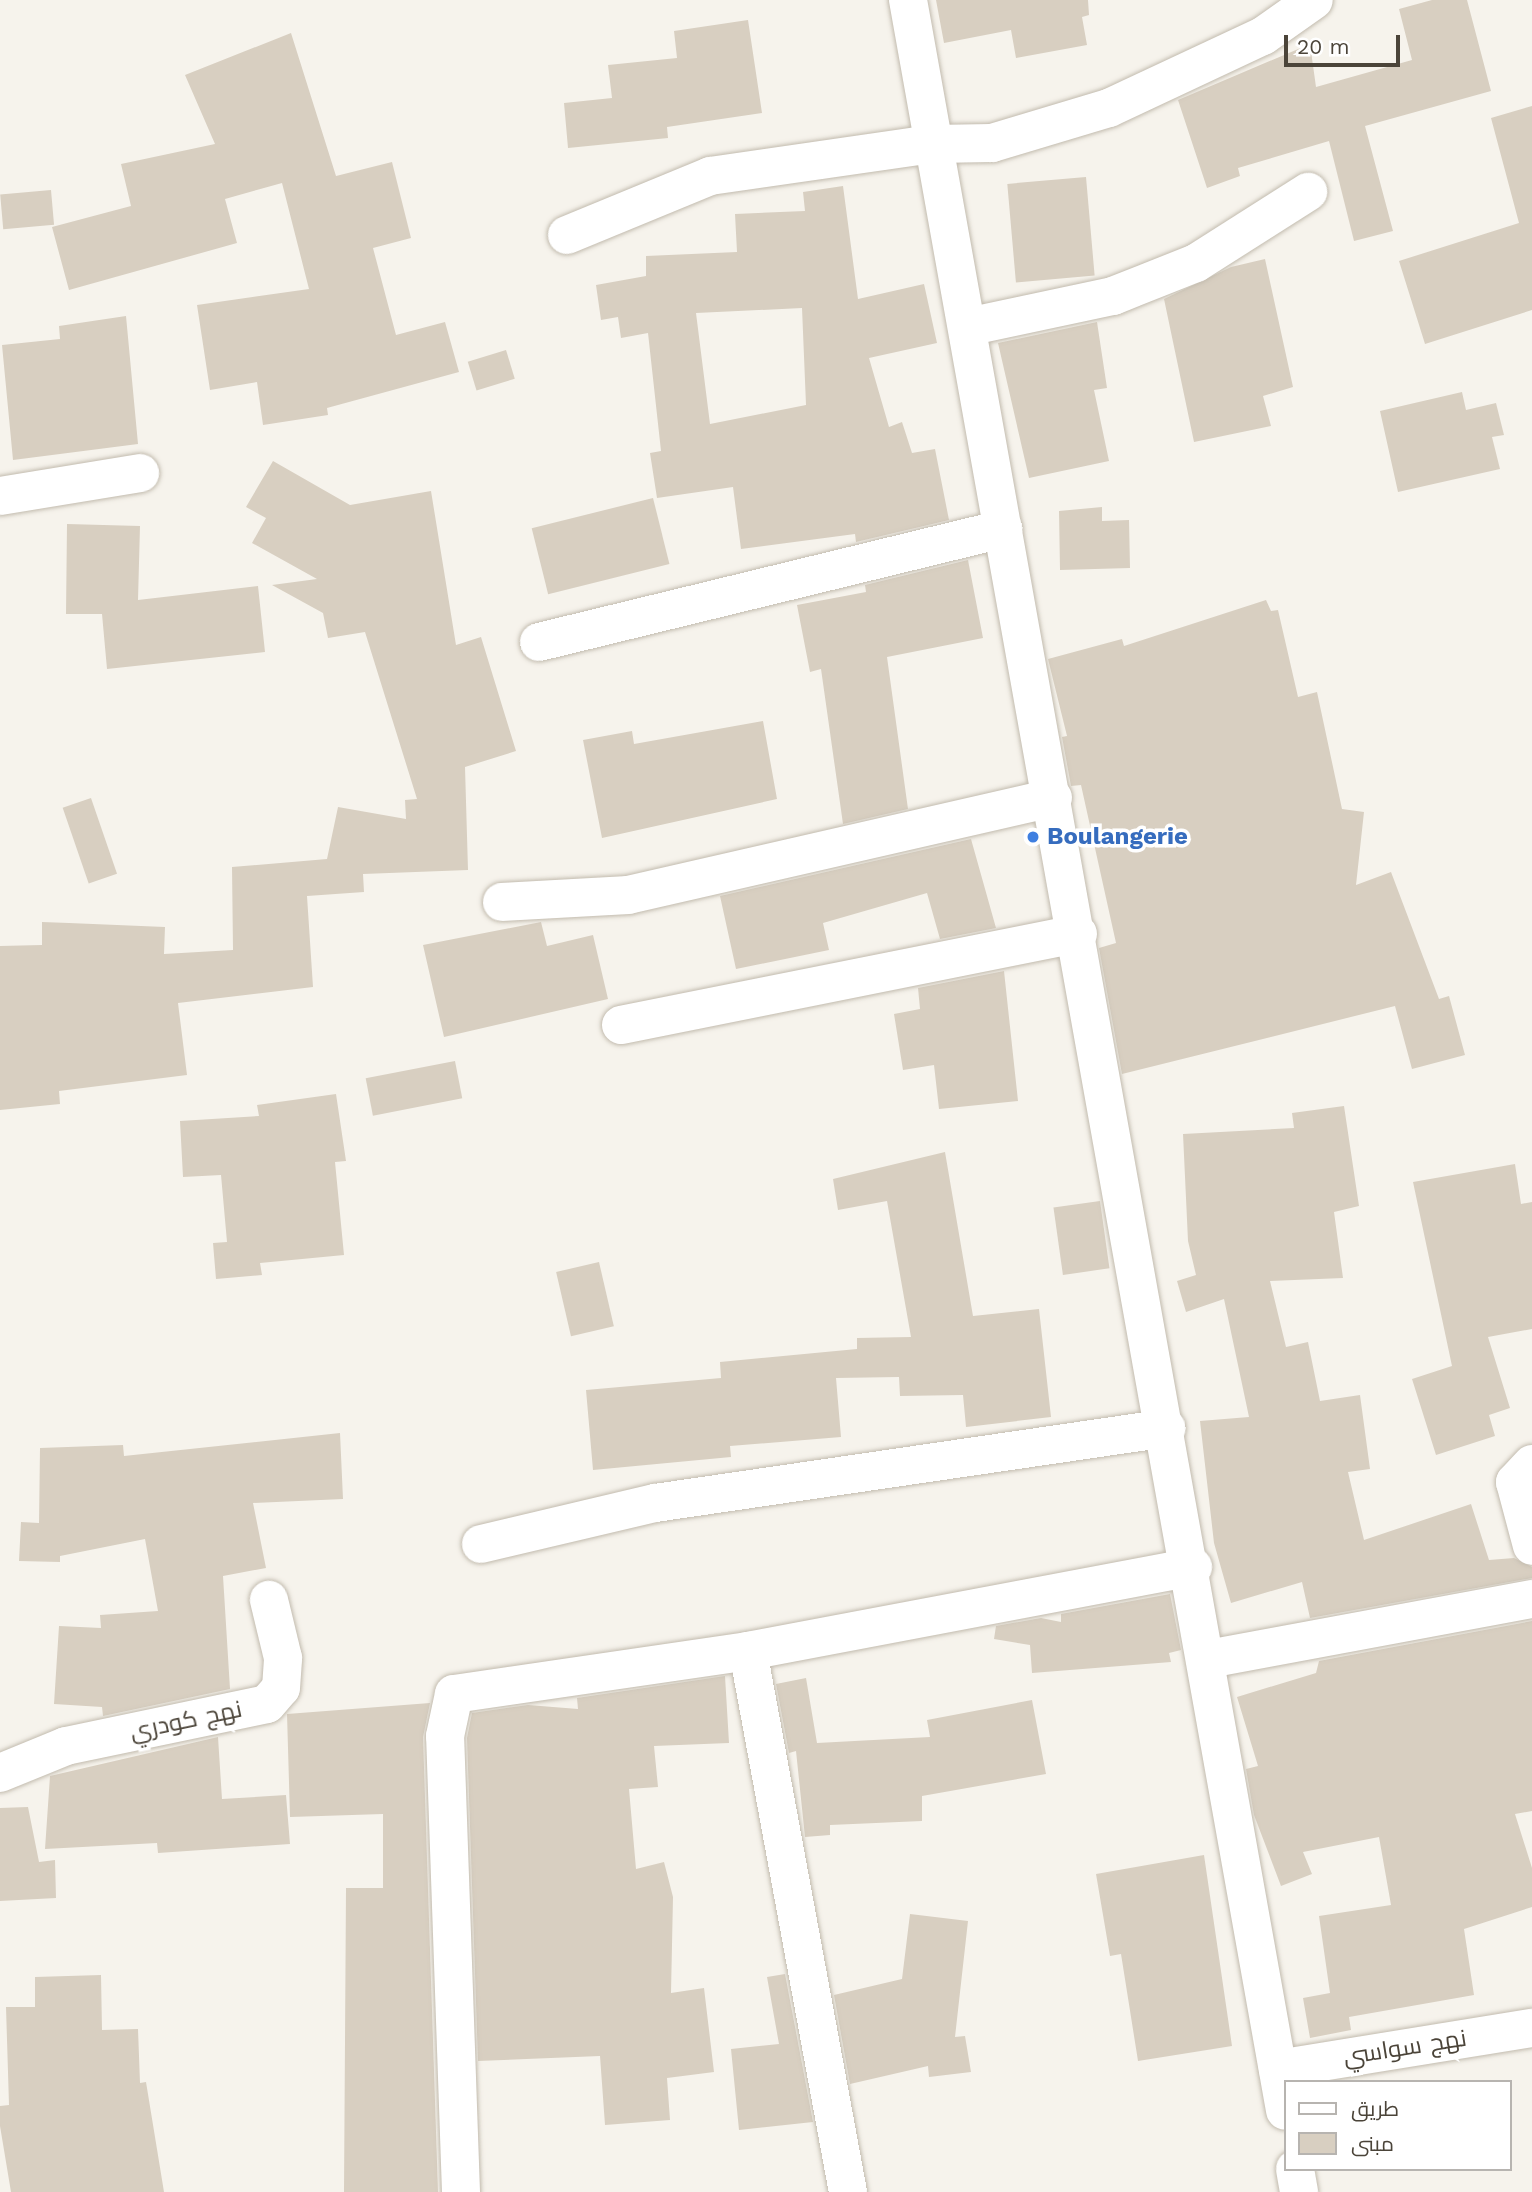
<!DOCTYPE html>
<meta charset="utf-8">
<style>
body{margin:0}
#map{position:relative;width:1532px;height:2192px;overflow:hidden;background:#f6f3ec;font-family:"Work Sans",Cairo,sans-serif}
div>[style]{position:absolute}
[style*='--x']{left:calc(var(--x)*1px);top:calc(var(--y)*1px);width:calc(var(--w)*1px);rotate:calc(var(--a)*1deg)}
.building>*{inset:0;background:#d8cfc1;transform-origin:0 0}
.roads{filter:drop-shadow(0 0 2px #c2bbae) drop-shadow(0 0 2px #c2bbae)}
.minor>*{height:38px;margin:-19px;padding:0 19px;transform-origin:19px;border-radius:19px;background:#fff}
.dots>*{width:19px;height:19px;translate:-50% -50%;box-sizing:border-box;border:4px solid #fff;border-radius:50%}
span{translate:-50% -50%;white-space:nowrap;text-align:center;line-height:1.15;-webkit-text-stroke:7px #fff;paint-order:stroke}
.shop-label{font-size:24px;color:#366cbe;font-weight:700}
.left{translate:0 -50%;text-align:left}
.street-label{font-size:24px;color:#4b4439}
.legend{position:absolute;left:1284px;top:2080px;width:228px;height:91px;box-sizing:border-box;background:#fff;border:2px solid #b7b4b0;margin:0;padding:9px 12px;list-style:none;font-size:21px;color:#4b4439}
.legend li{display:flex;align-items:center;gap:14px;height:35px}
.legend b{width:35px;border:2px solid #b7b4b0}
.scale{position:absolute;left:1284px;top:35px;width:116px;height:32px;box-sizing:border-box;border:4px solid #4b4439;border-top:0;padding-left:9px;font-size:21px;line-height:24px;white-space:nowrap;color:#4b4439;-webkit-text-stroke:5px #fff;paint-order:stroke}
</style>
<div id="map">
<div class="building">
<i style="clip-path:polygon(936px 0,1088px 0,1089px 15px,1082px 17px,1087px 45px,1016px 58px,1011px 30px,944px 43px)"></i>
<i style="clip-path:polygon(1432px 0,1467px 0,1491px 91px,1365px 126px,1393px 231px,1354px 241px,1329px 141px,1238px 168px,1240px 176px,1207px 188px,1178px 100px,1310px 44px,1316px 87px,1412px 60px,1399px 9px)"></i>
<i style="clip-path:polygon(748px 20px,762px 113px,667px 127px,668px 138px,568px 148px,564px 103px,612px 98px,608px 65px,677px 58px,674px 31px)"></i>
<i style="clip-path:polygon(291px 33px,336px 176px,392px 162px,411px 238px,373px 248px,396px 335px,445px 322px,459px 372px,327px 408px,328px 415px,263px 425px,257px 382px,210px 390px,197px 305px,309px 289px,282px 183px,225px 199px,237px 243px,69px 290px,52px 227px,131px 206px,121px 164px,215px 144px,185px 75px)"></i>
<i style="clip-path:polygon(1532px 106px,1532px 310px,1425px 344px,1399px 261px,1519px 223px,1491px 118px)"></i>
<i style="left:1086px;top:177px;width:99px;height:79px;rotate:85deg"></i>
<i style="clip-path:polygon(evenodd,843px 186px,858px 299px,924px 284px,937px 343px,869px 358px,889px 427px,902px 422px,912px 453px,935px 449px,949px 520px,856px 542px,855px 534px,741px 549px,733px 487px,657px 498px,650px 453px,661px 451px,648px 333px,621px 338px,618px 317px,601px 320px,596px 285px,646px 276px,646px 256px,737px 252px,735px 214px,805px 211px,803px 192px,843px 186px,802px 308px,806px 405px,710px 424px,696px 313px,802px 308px)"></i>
<i style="left:51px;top:190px;width:35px;height:51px;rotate:85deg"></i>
<i style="clip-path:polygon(1265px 259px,1293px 387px,1263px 396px,1271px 426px,1194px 442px,1164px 299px,1231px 267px)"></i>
<i style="clip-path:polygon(126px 316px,138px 444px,13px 460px,2px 345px,60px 339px,59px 326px)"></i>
<i style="clip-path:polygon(1097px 322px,1107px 388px,1094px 390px,1109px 461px,1029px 478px,998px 343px)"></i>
<i style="left:506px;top:350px;width:30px;height:40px;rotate:73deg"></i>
<i style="clip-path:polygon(1462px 392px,1466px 410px,1496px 403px,1504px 435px,1492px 437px,1500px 469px,1398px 492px,1380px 411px)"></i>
<i style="clip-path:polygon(273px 461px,350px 505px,431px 491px,456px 645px,481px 637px,516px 751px,465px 767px,468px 870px,363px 874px,364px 892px,307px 896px,313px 987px,178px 1003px,187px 1075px,59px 1091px,60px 1104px,0 1110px,0 946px,42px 945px,42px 922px,69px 923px,165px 927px,164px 954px,233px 950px,232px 867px,327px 859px,338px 807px,406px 819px,405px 800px,417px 799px,365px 632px,328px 638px,323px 613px,272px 585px,317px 579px,252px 543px,266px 518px,246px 507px)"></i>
<i style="left:653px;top:498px;width:68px;height:125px;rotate:76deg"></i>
<i style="clip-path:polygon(1102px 507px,1102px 521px,1129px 520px,1130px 568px,1060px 570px,1059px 511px)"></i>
<i style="clip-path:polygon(67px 524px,140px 526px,138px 600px,258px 586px,265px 652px,107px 669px,102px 614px,66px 614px)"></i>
<i style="clip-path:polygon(968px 560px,983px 638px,887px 657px,908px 809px,843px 824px,821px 669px,810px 672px,797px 605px,866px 592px,865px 585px)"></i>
<i style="clip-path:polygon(1266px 600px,1271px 611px,1278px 610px,1298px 697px,1317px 692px,1342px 809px,1364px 812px,1356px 885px,1391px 872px,1439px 999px,1449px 996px,1465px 1055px,1412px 1069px,1395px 1006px,1122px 1074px,1099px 948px,1116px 943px,1081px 785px,1071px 786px,1062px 737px,1067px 736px,1048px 659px,1122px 639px,1124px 646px)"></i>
<i style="clip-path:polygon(763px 721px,777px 799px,602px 838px,583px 740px,632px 731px,634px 744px)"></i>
<i style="left:91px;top:798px;width:80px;height:30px;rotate:71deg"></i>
<i style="clip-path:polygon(971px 839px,996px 928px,940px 939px,927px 893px,823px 923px,829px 950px,736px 969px,720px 896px)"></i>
<i style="clip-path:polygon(541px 922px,547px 946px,593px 935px,608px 999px,444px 1037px,423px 945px)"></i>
<i style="clip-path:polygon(1004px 971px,1018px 1101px,939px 1109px,934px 1065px,903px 1070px,894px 1014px,920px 1009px,918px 988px)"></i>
<i style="left:455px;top:1061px;width:38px;height:91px;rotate:79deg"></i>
<i style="clip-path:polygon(336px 1094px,346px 1161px,335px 1162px,344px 1255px,260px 1263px,262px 1275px,216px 1279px,213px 1243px,227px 1242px,221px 1175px,183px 1177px,180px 1121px,259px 1116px,257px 1105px)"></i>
<i style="clip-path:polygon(1344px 1106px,1359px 1206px,1334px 1212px,1343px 1278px,1270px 1281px,1286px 1347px,1308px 1342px,1320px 1401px,1360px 1395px,1370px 1469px,1348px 1472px,1364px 1540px,1471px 1504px,1489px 1560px,1514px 1558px,1532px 1567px,1532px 1578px,1310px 1618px,1302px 1582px,1231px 1603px,1214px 1543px,1200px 1421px,1249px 1417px,1224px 1299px,1186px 1312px,1177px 1281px,1196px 1275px,1188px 1241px,1183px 1134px,1294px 1128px,1292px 1113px)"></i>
<i style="clip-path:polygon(945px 1152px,973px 1316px,1039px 1309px,1051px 1417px,966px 1427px,963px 1395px,900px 1396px,899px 1377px,836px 1378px,841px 1437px,730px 1446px,731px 1457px,593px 1470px,586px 1390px,721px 1378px,720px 1362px,857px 1349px,857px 1338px,911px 1337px,887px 1201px,838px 1210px,833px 1179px)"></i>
<i style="clip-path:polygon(1515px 1164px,1521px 1204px,1532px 1202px,1532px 1329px,1488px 1337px,1510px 1408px,1489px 1415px,1495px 1436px,1436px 1455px,1412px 1379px,1452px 1366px,1413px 1182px)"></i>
<i style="left:1100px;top:1201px;width:68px;height:47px;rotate:82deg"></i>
<i style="left:599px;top:1262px;width:66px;height:44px;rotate:77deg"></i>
<i style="clip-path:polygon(340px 1433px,343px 1499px,253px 1503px,266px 1568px,223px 1576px,230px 1689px,103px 1716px,102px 1707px,54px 1704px,59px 1626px,101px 1628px,100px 1615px,158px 1611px,145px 1539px,60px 1556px,60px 1562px,19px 1561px,21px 1522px,39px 1523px,40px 1448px,123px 1445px,124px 1456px)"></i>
<i style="clip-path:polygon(1170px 1594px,1181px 1650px,1169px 1653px,1171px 1662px,1032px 1673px,1030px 1645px,994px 1639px,996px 1626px,1041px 1618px,1061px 1622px,1061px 1614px)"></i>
<i style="clip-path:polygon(1532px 1621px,1532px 1811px,1515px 1814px,1532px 1868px,1532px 1907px,1464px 1929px,1474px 1995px,1349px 2017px,1351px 2030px,1310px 2038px,1303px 1998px,1330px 1993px,1319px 1916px,1391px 1905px,1379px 1837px,1303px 1852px,1312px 1874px,1281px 1886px,1254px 1815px,1246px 1769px,1258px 1766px,1237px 1697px,1316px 1673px,1319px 1661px)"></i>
<i style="clip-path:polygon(725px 1676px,729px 1743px,654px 1746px,658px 1787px,629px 1789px,636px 1869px,664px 1862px,673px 1897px,671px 1993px,704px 1988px,714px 2072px,667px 2078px,670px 2120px,605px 2125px,600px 2056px,478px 2061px,467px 1738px,472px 1713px,528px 1705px,578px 1709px,577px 1698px)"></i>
<i style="clip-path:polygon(806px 1678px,817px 1743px,930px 1737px,927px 1720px,1032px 1700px,1046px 1774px,922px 1796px,922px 1821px,830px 1825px,830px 1835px,805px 1837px,796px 1751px,789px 1753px,776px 1684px)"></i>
<i style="clip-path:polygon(430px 1703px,423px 1737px,438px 2192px,344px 2192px,346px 1888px,383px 1888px,383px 1814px,290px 1817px,287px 1714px)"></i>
<i style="clip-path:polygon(218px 1737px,222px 1799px,286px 1795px,290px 1844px,158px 1853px,157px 1843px,45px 1849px,50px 1776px)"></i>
<i style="clip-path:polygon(28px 1807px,39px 1862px,55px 1860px,56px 1898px,0 1901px,0 1808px)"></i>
<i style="clip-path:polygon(1204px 1855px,1232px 2046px,1138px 2061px,1121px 1954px,1110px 1956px,1096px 1874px)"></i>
<i style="clip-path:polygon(910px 1914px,968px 1921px,955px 2037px,965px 2036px,971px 2072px,929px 2077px,928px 2066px,850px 2084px,834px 1995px,902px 1979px)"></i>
<i style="clip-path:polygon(785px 1974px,813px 2122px,739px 2130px,731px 2049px,779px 2044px,767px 1977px)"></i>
<i style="clip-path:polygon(101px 1975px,102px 2030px,138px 2029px,140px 2083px,146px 2082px,164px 2192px,11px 2192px,0 2126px,0 2106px,9px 2105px,6px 2007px,35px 2007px,35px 1977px)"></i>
</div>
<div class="roads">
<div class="minor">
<i style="--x:908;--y:0;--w:2144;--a:79.87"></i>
<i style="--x:567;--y:235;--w:155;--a:-22.4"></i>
<i style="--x:710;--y:176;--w:225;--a:-8.2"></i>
<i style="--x:933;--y:144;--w:59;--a:-1"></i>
<i style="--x:992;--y:143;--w:122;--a:-16.7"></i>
<i style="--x:1109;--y:108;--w:170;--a:-25.1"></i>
<i style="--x:1263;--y:36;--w:62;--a:-35.2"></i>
<i style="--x:967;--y:327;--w:149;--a:-12"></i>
<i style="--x:1113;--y:296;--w:89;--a:-21.7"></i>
<i style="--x:1196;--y:263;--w:133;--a:-32.4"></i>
<i style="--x:0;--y:496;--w:142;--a:-9.3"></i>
<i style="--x:539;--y:642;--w:478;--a:-13.7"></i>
<i style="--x:502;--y:902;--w:126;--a:-3.2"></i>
<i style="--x:628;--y:895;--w:436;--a:-12.9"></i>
<i style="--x:621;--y:1025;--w:466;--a:-11.3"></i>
<i style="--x:1532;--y:1464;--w:25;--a:133"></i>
<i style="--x:1515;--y:1482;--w:66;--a:75.1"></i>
<i style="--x:481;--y:1544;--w:179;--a:-13.3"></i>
<i style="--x:655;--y:1503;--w:517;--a:-8.33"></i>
<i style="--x:748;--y:1651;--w:550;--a:79.53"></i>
<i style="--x:1208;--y:1659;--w:330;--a:-10.5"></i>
<i style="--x:0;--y:1773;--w:71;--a:-22.2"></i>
<i style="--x:66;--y:1746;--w:205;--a:-11.8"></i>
<i style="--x:267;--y:1704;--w:21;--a:-49"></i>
<i style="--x:281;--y:1688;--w:30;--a:-86"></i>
<i style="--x:283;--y:1658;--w:60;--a:-103.6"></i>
<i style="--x:1278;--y:2069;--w:257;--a:-9.2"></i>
<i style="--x:1295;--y:2169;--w:23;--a:80"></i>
<i style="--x:461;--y:2192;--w:456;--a:-92"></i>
<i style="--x:445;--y:1736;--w:43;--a:-77.9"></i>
<i style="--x:454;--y:1694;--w:297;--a:-8.3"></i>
<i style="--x:748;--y:1651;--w:453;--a:-10.7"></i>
</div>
</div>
<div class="dots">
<i style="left:1033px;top:837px;background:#3f7fe0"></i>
</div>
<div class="shop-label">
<span class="left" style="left:1047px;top:837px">Boulangerie</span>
</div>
<div class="street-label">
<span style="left:186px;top:1721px;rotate:-12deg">نهج كودري</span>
<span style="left:1405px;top:2048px;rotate:-9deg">نهج سواسي</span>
</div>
<ul class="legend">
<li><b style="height:9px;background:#fff"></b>طريق</li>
<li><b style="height:19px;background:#d8cfc1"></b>مبنى</li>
</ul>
<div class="scale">20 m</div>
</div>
